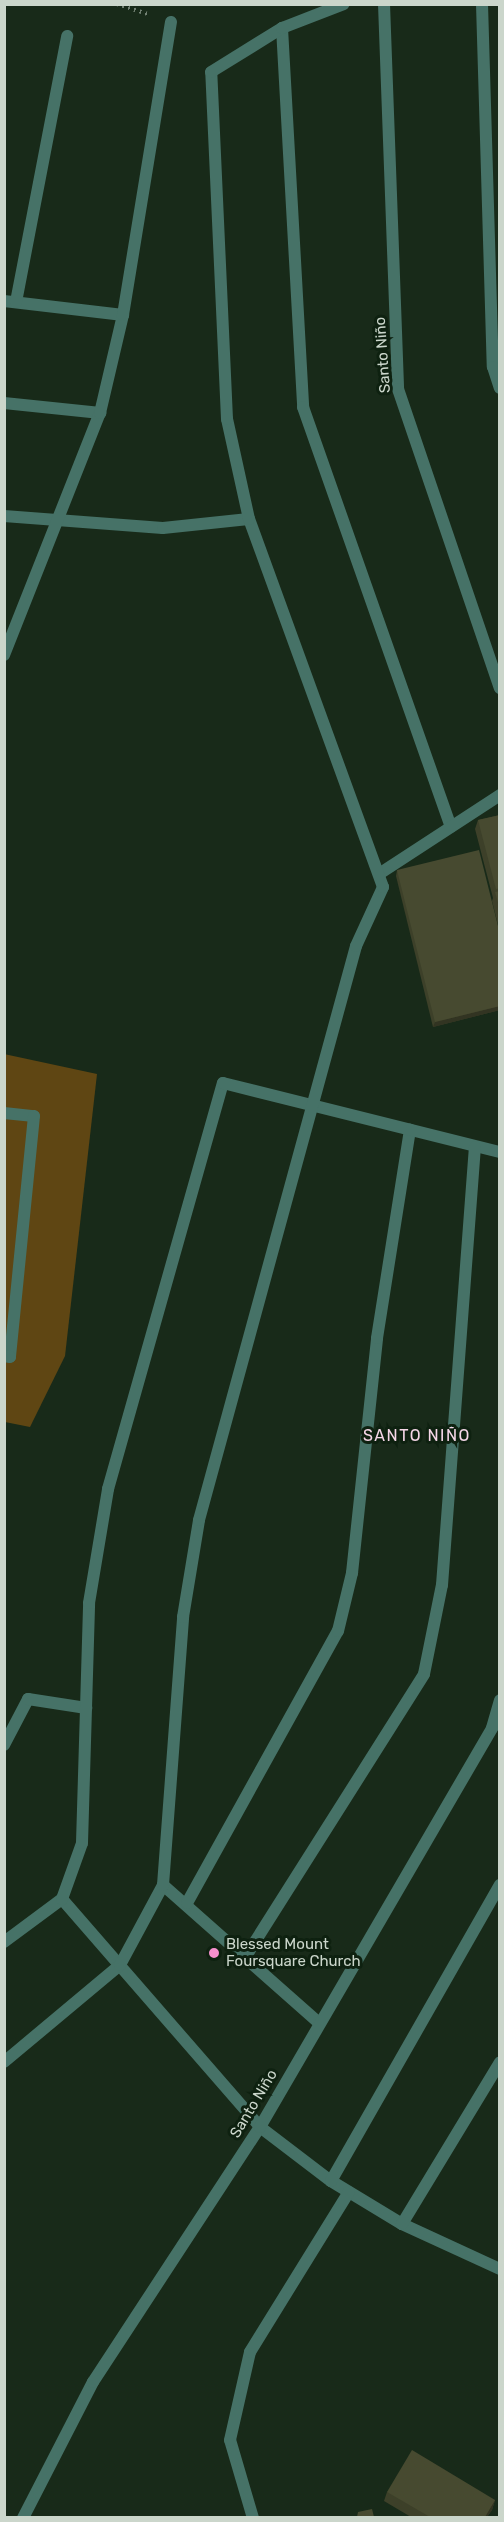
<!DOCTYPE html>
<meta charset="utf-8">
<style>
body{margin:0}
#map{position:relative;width:504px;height:2522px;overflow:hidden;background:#182a19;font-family:Rubik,sans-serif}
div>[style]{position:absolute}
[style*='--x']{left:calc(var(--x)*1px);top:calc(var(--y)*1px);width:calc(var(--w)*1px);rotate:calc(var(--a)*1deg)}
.green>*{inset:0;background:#5f4613}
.path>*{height:4px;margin-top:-2px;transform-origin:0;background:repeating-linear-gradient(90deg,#728173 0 1.5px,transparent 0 6px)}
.lane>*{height:12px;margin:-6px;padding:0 6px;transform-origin:6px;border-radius:6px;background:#467267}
.street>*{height:12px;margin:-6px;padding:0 6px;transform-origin:6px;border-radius:6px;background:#467267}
.wall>*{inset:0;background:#3d4029}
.shaded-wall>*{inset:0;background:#323422}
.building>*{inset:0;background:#474a30}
.dots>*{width:16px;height:16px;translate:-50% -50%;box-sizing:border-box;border:3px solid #0e2110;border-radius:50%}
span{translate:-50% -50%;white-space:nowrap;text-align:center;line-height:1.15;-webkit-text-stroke:6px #0e2110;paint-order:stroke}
.street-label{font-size:15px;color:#cbd6cb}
.poi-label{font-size:15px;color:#cbd6cb}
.left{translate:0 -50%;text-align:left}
.neighbourhood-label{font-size:16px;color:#f6d7e8;letter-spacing:1.5px}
.frame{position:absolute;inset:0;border:6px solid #cbd6cb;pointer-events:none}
</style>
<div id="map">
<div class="green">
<i style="clip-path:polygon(4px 1054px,97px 1074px,65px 1356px,30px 1427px,5px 1422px)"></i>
</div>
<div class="path">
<i style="--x:117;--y:4;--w:35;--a:18"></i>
</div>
<div class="lane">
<i style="--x:4;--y:1113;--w:30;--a:6"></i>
<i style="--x:34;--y:1116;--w:242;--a:95.7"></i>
<i style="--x:10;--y:1357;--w:6;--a:-171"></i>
</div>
<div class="street">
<i style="--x:384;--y:4;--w:385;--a:87.9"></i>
<i style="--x:398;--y:389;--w:316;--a:71.2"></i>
<i style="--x:482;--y:4;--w:363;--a:88.3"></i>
<i style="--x:493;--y:367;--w:22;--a:72"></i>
<i style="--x:282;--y:28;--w:380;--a:86.8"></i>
<i style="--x:303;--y:407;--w:445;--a:70.6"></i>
<i style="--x:4;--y:301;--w:120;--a:6.7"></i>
<i style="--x:16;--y:302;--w:271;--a:-79.1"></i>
<i style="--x:4;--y:403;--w:97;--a:5.9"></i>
<i style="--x:4;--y:516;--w:159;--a:4.3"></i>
<i style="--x:163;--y:528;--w:86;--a:-6"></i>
<i style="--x:4;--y:655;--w:260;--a:-68.4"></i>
<i style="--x:100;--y:413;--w:101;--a:-76.8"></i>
<i style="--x:123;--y:315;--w:297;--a:-80.7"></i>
<i style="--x:379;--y:874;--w:145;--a:-33.1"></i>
<i style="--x:4;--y:1745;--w:52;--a:-62.4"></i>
<i style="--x:28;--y:1699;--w:59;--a:8.8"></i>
<i style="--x:163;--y:1885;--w:208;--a:41.5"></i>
<i style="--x:62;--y:1899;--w:302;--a:49"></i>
<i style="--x:260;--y:2127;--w:89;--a:37.3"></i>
<i style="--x:331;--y:2181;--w:83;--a:31.2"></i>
<i style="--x:402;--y:2224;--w:108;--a:24.7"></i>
<i style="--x:187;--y:1903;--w:311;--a:-61"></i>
<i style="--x:338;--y:1631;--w:60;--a:-76.4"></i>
<i style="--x:352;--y:1573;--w:236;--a:-83.9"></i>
<i style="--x:377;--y:1338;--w:211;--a:-81"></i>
<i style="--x:4;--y:1942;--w:72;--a:-36.6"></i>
<i style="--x:62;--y:1899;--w:59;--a:-70.3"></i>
<i style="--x:82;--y:1843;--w:240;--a:-88.3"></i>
<i style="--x:89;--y:1603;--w:116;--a:-80.5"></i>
<i style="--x:108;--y:1489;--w:422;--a:-74.2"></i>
<i style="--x:223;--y:1083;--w:285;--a:14"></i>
<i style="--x:246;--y:1956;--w:333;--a:-57.7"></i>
<i style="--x:424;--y:1674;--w:91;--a:-78.6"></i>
<i style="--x:442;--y:1585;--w:439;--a:-85.7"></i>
<i style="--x:4;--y:2062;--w:151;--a:-39.9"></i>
<i style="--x:120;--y:1965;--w:91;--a:-61.7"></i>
<i style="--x:163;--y:1885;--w:269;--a:-85.7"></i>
<i style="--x:183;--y:1617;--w:98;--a:-80.6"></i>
<i style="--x:199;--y:1520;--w:595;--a:-74.7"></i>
<i style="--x:356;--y:946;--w:65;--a:-65.4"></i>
<i style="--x:383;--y:887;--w:392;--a:-110"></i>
<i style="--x:249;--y:519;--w:102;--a:-102.4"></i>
<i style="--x:227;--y:419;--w:347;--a:-92.6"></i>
<i style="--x:211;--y:72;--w:84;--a:-31.8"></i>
<i style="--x:282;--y:28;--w:66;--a:-21.2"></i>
<i style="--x:331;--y:2181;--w:341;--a:-60.3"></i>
<i style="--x:402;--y:2224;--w:189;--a:-58.8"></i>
<i style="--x:23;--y:2518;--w:153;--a:-62.8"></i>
<i style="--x:93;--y:2382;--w:305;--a:-56.8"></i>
<i style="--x:260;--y:2127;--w:462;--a:-59.8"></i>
<i style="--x:492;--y:1728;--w:29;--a:-74"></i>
<i style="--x:253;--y:2518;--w:81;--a:-106.4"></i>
<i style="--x:230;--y:2440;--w:90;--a:-77.2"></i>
<i style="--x:250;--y:2352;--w:188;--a:-58.3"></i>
</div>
<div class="wall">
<i style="clip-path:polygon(500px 815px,500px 933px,492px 901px,493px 898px,475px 829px,478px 820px)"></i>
<i style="clip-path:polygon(397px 870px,500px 934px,500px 1010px,433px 1027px,396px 876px)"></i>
<i style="clip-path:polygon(387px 2492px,495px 2500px,492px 2510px,487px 2517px,411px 2517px,384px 2501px)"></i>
</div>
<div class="shaded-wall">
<i style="clip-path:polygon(500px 1006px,500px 1010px,433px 1027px,435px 1022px)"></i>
<i style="clip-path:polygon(495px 2500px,492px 2510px,487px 2517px,485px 2517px)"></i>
</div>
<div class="building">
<i style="clip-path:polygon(500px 815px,500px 888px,496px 889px,478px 820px)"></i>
<i style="clip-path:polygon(479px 850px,500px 934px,500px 1006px,435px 1022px,397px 870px)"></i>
<i style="clip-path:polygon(500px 891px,500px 909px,495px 892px)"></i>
<i style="clip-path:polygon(412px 2450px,495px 2500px,485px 2517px,430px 2517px,387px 2492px)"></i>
<i style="clip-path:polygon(372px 2509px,374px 2517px,357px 2517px,358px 2512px)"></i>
</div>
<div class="dots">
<i style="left:214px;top:1953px;background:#f790ce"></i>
</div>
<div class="street-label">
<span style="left:383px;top:355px;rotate:-94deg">Santo Niño</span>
<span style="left:254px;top:2104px;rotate:-59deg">Santo Niño</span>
</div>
<div class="poi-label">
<span class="left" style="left:226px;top:1953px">Blessed Mount<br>Foursquare Church</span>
</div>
<div class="neighbourhood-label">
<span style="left:417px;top:1436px">SANTO NIÑO</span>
</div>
<div class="frame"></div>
</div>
